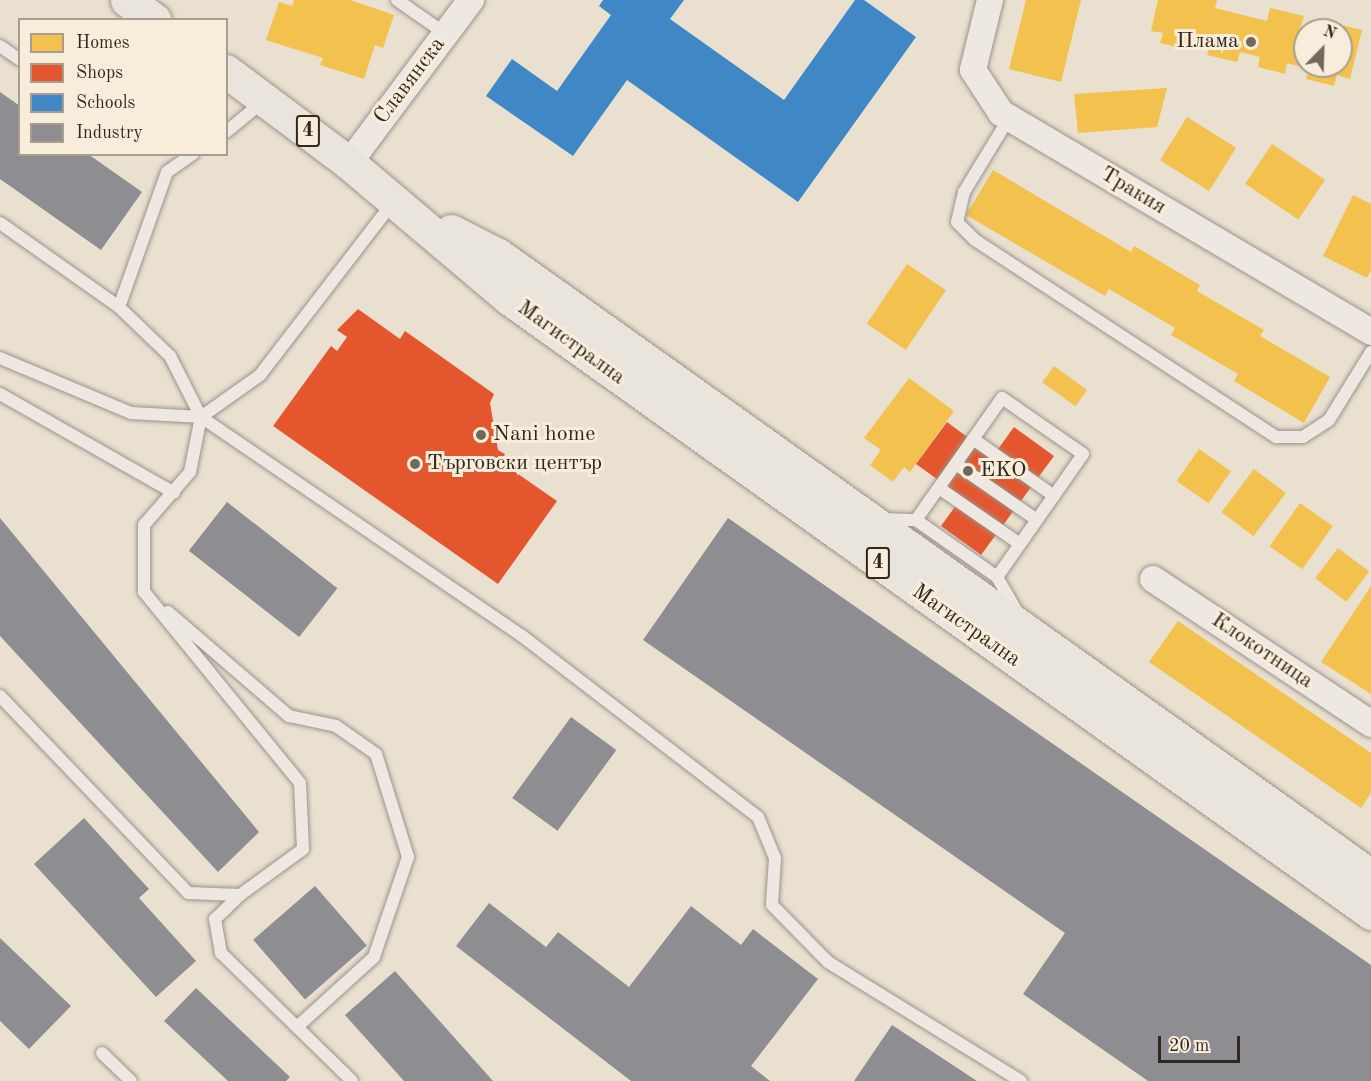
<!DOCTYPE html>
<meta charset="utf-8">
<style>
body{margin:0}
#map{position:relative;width:1371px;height:1081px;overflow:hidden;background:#eae0d0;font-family:"Old Standard TT",serif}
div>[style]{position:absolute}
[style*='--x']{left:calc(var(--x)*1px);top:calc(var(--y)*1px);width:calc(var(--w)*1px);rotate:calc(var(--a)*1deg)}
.homes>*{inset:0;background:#f2c14e;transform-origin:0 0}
.shops>*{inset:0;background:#e4572e}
.schools>*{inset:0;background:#3f88c5}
.industry>*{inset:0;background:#8d8d92;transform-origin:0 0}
.roads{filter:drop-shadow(0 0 2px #9a948a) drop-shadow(0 0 2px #9a948a)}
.lane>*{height:12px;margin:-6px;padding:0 6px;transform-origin:6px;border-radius:6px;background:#ede8e1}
.street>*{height:26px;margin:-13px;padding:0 13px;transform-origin:13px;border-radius:13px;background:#ede8e1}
.primary>*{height:33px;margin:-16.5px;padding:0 16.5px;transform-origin:16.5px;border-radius:16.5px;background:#eae5dc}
.dots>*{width:16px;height:16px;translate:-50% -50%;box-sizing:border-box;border:3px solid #f8edda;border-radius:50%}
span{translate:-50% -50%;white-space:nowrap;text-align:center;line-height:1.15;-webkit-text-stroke:6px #f8edda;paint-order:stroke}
.shield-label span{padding:2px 4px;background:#f8edda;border:2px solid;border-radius:4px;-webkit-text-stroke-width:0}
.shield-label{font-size:21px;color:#30281e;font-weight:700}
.poi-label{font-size:22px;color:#30281e}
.right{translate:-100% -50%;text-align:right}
.left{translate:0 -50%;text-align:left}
.street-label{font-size:22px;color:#30281e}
.legend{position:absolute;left:18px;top:18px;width:210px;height:138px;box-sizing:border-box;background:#f8edda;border:2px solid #a89e8f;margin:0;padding:8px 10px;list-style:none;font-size:18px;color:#30281e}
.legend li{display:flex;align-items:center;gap:12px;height:30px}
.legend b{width:30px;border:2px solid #a89e8f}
.north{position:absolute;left:1293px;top:18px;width:60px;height:60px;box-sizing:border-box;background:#f8edda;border:2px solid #a89e8f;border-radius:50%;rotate:23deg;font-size:16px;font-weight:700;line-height:24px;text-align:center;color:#30281e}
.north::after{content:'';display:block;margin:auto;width:21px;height:27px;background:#71685c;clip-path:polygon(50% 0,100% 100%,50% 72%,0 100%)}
.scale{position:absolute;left:1158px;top:1036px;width:82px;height:27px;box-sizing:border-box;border:3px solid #30281e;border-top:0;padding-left:8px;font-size:18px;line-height:21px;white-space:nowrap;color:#30281e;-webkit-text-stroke:4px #f8edda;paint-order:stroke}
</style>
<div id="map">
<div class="homes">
<i style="clip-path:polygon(294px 0,350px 0,394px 15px,383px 48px,375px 45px,364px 79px,320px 65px,323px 58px,266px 40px,279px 2px,292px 6px)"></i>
<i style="clip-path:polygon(1026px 0,1081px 0,1061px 82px,1009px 69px)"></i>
<i style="clip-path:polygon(1158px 0,1217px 0,1215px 8px,1267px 21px,1270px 8px,1304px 16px,1300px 29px,1305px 30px,1305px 66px,1341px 66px,1341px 30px,1317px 30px,1320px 20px,1362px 30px,1350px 79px,1337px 75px,1334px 86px,1306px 79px,1308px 69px,1287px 63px,1285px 74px,1258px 67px,1260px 57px,1240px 52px,1237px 62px,1207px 55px,1210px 45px,1190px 40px,1188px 50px,1160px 43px,1163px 33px,1151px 31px)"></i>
<i style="clip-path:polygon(1167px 88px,1157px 127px,1078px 133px,1074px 94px)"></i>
<i style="left:1187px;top:117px;width:58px;height:51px;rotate:32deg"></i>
<i style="left:1272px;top:144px;width:64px;height:48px;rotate:34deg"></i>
<i style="clip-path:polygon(993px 170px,1131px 252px,1134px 246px,1200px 285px,1197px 291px,1264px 330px,1260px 336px,1330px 377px,1304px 423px,1234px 381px,1238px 374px,1171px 335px,1175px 328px,1109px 289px,1105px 296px,966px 215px)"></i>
<i style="clip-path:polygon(1353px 195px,1371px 204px,1371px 270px,1367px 278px,1323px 256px)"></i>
<i style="left:907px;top:264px;width:47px;height:72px;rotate:34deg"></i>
<i style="left:1054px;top:366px;width:41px;height:20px;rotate:36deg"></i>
<i style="clip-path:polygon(909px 378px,954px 411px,910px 472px,904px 467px,893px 482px,870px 465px,881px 450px,864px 438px)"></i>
<i style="left:1199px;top:449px;width:39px;height:39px;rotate:35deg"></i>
<i style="left:1254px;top:469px;width:40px;height:54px;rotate:37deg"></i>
<i style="left:1300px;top:503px;width:40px;height:53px;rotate:35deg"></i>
<i style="left:1338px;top:548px;width:39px;height:38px;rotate:37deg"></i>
<i style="clip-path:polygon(1371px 586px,1371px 694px,1321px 662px)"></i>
<i style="clip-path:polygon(1178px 621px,1371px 753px,1371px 793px,1361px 808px,1149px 662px)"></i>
</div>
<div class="shops">
<i style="clip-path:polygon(358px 309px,400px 339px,405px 331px,494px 394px,490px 403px,498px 450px,505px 454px,501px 462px,557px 501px,498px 584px,273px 426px,331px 346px,337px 351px,347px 337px,337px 330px)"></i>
<i style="clip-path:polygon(947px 422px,993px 456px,1014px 427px,1054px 456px,981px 555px,941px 526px,962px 497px,916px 464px)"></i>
</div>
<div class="schools">
<i style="clip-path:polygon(603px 0,684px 0,670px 19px,784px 100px,855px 0,864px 0,916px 37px,798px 202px,627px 80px,573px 156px,486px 96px,512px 59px,557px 91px,611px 15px,599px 6px)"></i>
</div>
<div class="industry">
<i style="clip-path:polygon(0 92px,20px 106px,20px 154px,88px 154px,142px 192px,101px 250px,0 179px)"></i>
<i style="left:227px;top:502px;width:140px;height:62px;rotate:38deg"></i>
<i style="clip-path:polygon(0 518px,259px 832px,218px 872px,0 636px)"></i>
<i style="clip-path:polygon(728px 518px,1371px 965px,1371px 1081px,1148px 1081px,1023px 994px,1065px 933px,643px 640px)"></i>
<i style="left:571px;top:717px;width:56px;height:100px;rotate:36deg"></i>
<i style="clip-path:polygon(84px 818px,149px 889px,139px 898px,196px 961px,156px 997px,34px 864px)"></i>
<i style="left:315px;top:886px;width:79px;height:82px;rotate:49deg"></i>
<i style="clip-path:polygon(489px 903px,546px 947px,558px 932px,629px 987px,691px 906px,741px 945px,753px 929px,818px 979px,751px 1066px,770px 1081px,631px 1081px,456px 946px)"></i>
<i style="clip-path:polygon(0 938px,71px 1006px,29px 1049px,0 1021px)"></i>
<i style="clip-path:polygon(395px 971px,493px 1081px,404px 1081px,345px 1015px)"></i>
<i style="clip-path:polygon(196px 988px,290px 1077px,286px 1081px,228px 1081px,164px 1021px)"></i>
<i style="clip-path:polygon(892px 1025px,977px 1081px,854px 1081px)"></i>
</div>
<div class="roads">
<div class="lane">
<i style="--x:397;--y:0;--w:60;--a:34.8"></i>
<i style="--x:0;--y:46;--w:24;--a:35"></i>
<i style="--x:1009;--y:118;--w:87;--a:121.3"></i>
<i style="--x:964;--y:192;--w:31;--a:103"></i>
<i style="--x:957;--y:222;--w:25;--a:45"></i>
<i style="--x:975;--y:240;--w:360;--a:33.2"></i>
<i style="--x:1276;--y:437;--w:27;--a:0"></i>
<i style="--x:1303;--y:437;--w:31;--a:-33"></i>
<i style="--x:1329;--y:420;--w:80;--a:-58.3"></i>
<i style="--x:226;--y:132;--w:50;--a:-39.4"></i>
<i style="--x:0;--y:223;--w:146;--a:35.2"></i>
<i style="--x:119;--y:307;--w:71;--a:43.9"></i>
<i style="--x:170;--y:356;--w:68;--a:63.1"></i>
<i style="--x:201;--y:417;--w:389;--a:34.3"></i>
<i style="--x:522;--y:636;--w:297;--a:37.5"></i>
<i style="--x:758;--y:817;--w:44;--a:67.5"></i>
<i style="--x:775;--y:858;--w:47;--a:93.7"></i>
<i style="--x:772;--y:905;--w:80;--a:45.5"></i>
<i style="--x:828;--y:962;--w:227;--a:31.7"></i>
<i style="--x:119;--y:307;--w:143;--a:-70.4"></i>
<i style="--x:167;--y:172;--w:32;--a:-35"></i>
<i style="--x:0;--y:358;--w:142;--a:22.8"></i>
<i style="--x:131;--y:413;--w:70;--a:3.3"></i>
<i style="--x:201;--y:417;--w:72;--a:-35.4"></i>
<i style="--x:260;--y:375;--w:218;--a:-52.4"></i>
<i style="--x:0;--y:394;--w:200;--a:29.6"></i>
<i style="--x:973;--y:439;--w:99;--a:35.1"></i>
<i style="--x:956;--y:464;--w:98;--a:34.7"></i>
<i style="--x:939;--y:488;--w:98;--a:34.7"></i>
<i style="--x:883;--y:519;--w:33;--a:2"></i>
<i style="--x:916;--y:520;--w:99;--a:35.1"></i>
<i style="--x:997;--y:577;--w:150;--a:-55"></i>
<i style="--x:1083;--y:454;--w:98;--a:-145.3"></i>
<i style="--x:1002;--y:398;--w:149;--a:125.2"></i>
<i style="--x:997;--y:577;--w:39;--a:60"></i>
<i style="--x:168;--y:612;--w:160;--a:40.7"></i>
<i style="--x:289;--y:716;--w:48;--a:12"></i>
<i style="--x:336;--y:726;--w:49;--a:35"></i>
<i style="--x:376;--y:754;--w:108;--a:72.7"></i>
<i style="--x:408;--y:857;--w:106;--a:108.8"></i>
<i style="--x:374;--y:957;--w:104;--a:137.7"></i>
<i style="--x:0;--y:696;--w:272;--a:46.3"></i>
<i style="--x:188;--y:893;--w:52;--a:2.2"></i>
<i style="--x:240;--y:895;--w:78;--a:-36.1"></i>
<i style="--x:303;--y:849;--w:66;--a:-92.6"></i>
<i style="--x:300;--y:783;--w:247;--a:-129.2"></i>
<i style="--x:144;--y:592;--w:67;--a:-90"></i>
<i style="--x:144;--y:525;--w:70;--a:-49"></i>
<i style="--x:190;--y:472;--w:56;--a:-78.7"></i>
<i style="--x:240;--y:895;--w:35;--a:136"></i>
<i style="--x:215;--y:919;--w:35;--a:80"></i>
<i style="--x:221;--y:953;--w:183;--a:44.3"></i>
<i style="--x:102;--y:1053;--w:40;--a:44"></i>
</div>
<div class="street">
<i style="--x:990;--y:0;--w:72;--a:103.7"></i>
<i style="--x:973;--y:70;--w:51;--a:56.9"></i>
<i style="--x:1001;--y:113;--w:430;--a:30.6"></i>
<i style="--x:349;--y:163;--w:204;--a:-53.2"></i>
<i style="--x:1153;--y:579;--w:262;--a:33.6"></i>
</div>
<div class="primary">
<i style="--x:127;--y:0;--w:34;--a:36"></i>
<i style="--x:226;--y:71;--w:154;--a:36.8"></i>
<i style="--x:349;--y:163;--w:211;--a:40.2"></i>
<i style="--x:510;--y:299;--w:1058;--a:35.49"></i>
<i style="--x:451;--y:231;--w:53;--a:27.1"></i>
<i style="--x:498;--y:255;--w:1071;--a:35.43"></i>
</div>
</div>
<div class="dots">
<i style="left:1251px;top:42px;background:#71685c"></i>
<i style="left:481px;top:435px;background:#71685c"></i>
<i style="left:415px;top:464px;background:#71685c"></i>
<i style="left:968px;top:471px;background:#71685c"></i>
</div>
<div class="shield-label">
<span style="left:308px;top:131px">4</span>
<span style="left:878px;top:563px">4</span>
</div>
<div class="poi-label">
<span class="right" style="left:1239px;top:42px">Плама</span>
<span class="left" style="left:493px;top:435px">Nani home</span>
<span class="left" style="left:427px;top:464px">Търговски център</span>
<span class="left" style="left:980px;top:471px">EKO</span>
</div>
<div class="street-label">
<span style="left:410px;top:81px;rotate:-53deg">Славянска</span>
<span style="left:1133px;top:191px;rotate:31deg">Тракия</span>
<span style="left:571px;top:343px;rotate:36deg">Магистрална</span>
<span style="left:966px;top:626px;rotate:35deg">Магистрална</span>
<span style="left:1262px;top:651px;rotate:34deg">Клокотница</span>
</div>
<ul class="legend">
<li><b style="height:16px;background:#f2c14e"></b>Homes</li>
<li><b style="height:16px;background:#e4572e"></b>Shops</li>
<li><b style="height:16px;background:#3f88c5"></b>Schools</li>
<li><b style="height:16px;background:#8d8d92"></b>Industry</li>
</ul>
<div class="north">N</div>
<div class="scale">20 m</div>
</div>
